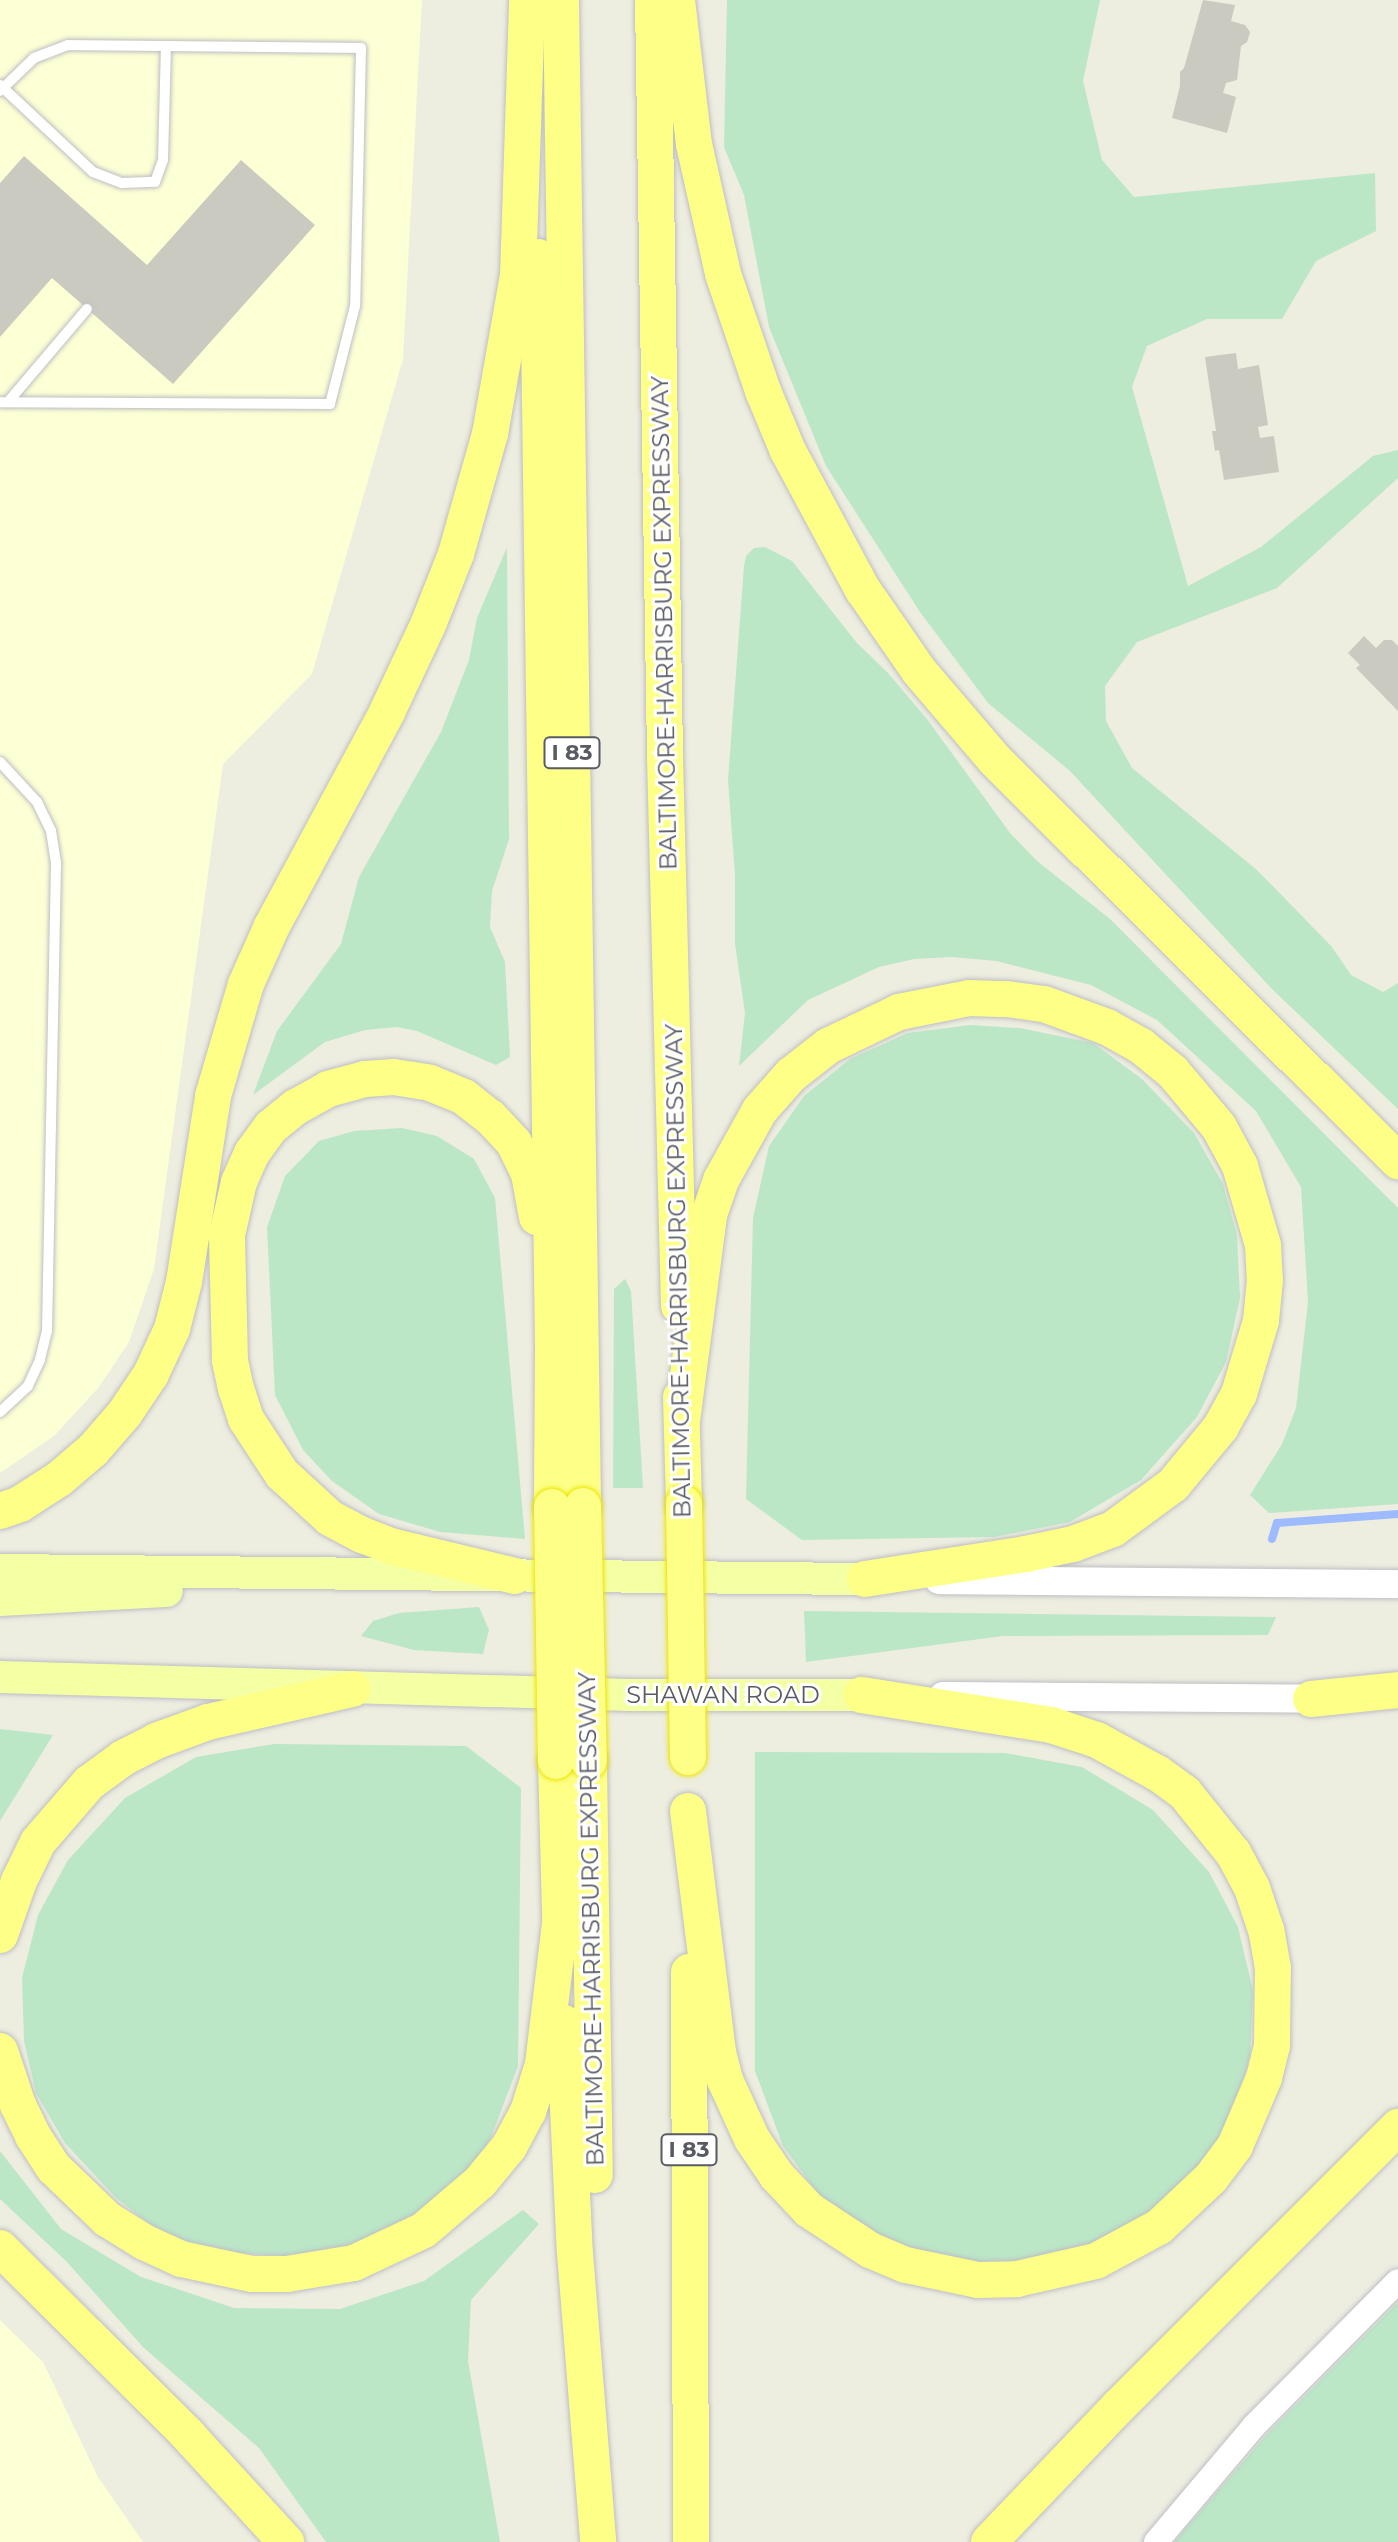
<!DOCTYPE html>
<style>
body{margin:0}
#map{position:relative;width:1398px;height:2542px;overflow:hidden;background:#edede0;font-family:Montserrat,sans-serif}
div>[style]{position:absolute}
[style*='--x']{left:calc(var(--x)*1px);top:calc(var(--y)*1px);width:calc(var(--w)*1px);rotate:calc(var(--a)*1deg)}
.commercial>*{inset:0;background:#fdffd4}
.green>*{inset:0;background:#bbe7c7}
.stream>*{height:8px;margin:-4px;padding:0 4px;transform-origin:4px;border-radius:4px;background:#9fbbff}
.building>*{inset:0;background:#cbcac0}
.roads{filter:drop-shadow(0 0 2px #bebec5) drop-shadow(0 0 2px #bebec5)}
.service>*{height:10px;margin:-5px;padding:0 5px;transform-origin:5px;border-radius:5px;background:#fff}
.tertiary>*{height:24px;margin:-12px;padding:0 12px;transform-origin:12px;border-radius:12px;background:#fff}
.secondary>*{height:28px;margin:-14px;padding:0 14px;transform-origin:14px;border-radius:14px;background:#fff}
.primary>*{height:32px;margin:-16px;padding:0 16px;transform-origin:16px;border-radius:16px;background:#f5ffa4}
.motorway>*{height:36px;margin:-18px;padding:0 18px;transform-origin:18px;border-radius:18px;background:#fdff86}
.bridges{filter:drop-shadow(0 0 2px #eee400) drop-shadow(0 0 2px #eee400)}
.motorway-bridge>*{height:36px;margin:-18px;padding:0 18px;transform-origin:18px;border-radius:18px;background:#fdff86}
span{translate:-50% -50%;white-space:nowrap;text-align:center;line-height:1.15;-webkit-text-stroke:6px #fff;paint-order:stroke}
.shield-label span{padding:2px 6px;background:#fff;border:2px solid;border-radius:6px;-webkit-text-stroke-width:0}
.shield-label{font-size:22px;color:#595b63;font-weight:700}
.street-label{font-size:24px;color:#595b63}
</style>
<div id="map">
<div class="commercial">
<i style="clip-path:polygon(0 0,422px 0,403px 359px,312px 674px,223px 764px,154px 1269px,129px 1342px,99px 1387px,54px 1436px,0 1473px)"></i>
<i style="clip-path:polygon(0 2320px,43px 2362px,98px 2477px,143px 2542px,0 2542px)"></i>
</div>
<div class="green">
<i style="clip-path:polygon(727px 0,1100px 0,1083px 81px,1102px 160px,1134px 197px,1375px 173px,1376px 231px,1316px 261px,1282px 319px,1207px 319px,1147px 346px,1132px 387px,1188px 586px,1261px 547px,1373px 456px,1398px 450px,1398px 478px,1277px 588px,1137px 642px,1105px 686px,1106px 721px,1132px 768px,1257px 870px,1332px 947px,1351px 975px,1383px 992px,1398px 983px,1398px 1109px,1273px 990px,1070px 771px,988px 703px,920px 612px,826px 466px,769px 327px,744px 195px,724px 147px)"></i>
<i style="clip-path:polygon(507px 547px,509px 839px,492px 891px,490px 927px,505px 962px,510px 1057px,496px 1065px,417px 1031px,397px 1027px,365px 1030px,325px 1042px,253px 1095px,277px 1031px,341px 944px,359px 877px,441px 732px,469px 660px,477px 618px)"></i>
<i style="clip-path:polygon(765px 547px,792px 561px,857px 643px,888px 673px,927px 719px,1010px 833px,1037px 861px,1110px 919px,1398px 1208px,1398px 1504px,1269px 1513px,1250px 1495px,1282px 1444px,1296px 1408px,1308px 1302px,1301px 1187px,1256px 1111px,1157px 1020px,1091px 985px,996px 961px,952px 957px,914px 959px,879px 967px,808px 1000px,739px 1066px,745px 1013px,735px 944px,735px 875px,728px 780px,744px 566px,746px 556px,754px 548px)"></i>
<i style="clip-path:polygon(970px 1025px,1020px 1028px,1093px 1043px,1142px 1079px,1194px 1133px,1223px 1184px,1237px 1235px,1240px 1298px,1226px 1362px,1197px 1417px,1141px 1480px,1070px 1522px,994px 1537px,802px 1540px,746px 1499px,753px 1218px,769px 1146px,804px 1096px,850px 1059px,908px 1033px)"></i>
<i style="clip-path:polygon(402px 1128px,437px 1136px,474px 1159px,495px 1198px,525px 1539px,440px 1532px,379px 1514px,332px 1481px,303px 1450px,275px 1395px,267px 1227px,285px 1176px,319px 1141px,354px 1131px)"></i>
<i style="clip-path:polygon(625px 1279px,631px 1291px,643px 1488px,613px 1488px,614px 1289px)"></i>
<i style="clip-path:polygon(479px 1607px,489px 1630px,483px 1654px,414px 1650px,361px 1636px,373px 1621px,399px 1613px)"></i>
<i style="clip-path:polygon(804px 1611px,1276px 1617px,1268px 1635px,1003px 1636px,806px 1662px)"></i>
<i style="clip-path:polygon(0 1729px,53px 1735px,0 1821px)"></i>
<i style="clip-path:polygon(274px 1744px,466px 1746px,521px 1788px,518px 2066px,490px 2140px,453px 2189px,406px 2226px,348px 2250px,286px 2256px,236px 2253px,164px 2235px,116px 2198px,65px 2143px,36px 2093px,24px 2041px,22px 1978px,38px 1915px,68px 1860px,125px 1798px,196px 1757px)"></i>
<i style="clip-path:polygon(755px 1752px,1005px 1753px,1082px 1767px,1153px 1810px,1209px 1872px,1238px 1927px,1253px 1991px,1250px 2055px,1237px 2105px,1208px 2156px,1156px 2210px,1107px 2246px,1035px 2262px,985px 2265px,923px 2258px,865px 2233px,819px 2195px,783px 2146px,755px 2071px)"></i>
<i style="clip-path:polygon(0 2151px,61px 2229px,141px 2277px,234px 2308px,340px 2309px,424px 2281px,523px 2210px,539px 2224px,471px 2300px,468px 2361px,500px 2542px,326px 2542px,259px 2448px,143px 2347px,66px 2261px,0 2199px)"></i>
<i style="clip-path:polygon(1398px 2302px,1398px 2542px,1174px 2542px,1267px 2434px)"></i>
</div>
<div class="stream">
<i style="--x:1272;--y:1539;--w:17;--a:-73"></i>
<i style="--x:1277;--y:1523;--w:121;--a:-4.3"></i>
</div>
<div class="building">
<i style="clip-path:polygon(1203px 0,1235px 5px,1231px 21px,1245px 25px,1250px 32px,1247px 42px,1241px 46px,1237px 80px,1226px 83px,1223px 93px,1236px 97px,1227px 133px,1172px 118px,1180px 86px,1180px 72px,1184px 68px)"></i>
<i style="clip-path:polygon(24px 156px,147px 265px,241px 160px,315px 225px,173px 384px,52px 278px,0 337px,0 183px)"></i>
<i style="clip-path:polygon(1236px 353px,1238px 369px,1259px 365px,1268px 425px,1258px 427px,1260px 438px,1274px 436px,1279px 472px,1224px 480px,1219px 450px,1215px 451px,1212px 431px,1216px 431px,1205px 357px)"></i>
<i style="clip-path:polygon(1364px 636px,1376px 648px,1384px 640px,1392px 640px,1398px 646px,1398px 711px,1356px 668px,1360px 665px,1348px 653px)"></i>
</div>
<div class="roads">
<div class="service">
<i style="--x:0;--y:85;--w:127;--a:43.1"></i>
<i style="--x:93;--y:172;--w:31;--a:21"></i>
<i style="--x:122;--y:183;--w:33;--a:-2"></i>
<i style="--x:155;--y:182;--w:23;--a:-70"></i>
<i style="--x:163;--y:160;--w:114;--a:-88.5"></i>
<i style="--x:0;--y:91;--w:47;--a:-44.1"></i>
<i style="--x:34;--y:58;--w:36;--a:-21"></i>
<i style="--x:68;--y:45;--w:293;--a:0.6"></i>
<i style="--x:361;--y:48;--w:258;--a:91.3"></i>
<i style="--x:355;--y:306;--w:101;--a:104.3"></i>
<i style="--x:330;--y:404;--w:330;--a:-179.7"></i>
<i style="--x:8;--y:402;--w:122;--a:-49.7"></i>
<i style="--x:0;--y:762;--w:54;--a:47.2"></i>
<i style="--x:37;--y:802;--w:32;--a:64"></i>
<i style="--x:51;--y:831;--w:32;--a:81"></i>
<i style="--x:56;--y:863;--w:468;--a:91.1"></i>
<i style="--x:47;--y:1331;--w:30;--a:104"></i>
<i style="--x:40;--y:1360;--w:29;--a:115"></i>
<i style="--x:28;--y:1386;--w:38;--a:137"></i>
</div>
<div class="tertiary">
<i style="--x:1156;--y:2542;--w:152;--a:-49.8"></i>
<i style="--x:1254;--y:2426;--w:204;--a:-45.2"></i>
</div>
<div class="secondary">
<i style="--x:939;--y:1580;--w:459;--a:0.5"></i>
<i style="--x:943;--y:1696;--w:386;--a:0.4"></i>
</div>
<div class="primary">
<i style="--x:0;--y:1570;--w:865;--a:0.6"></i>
<i style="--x:0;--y:1600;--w:167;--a:-3.1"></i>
<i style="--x:0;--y:1677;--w:630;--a:1.64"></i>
<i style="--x:630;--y:1695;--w:231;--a:0"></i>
</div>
<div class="motorway">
<i style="--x:561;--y:0;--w:1506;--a:89.16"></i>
<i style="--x:653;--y:0;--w:757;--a:89.09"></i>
<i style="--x:665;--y:757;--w:549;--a:88.54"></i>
<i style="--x:677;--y:0;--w:145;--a:83.3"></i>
<i style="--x:694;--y:144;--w:133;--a:77.4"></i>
<i style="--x:723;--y:274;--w:124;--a:71.1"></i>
<i style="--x:763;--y:391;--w:65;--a:67.4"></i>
<i style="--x:788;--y:451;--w:158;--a:61.7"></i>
<i style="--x:863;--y:590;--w:98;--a:55.3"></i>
<i style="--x:919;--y:671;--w:117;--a:49.5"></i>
<i style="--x:995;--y:760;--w:569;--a:44.86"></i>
<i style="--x:538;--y:257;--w:1089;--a:89.21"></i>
<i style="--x:553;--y:1346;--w:161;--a:90.4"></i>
<i style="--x:681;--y:1397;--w:107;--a:88.4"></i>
<i style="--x:682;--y:1421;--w:208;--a:-82.5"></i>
<i style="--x:709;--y:1215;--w:37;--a:-71"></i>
<i style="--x:721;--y:1180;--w:80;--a:-60.9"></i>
<i style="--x:760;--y:1110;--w:47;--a:-48.5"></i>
<i style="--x:791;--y:1075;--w:47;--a:-38.1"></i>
<i style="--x:828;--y:1046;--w:79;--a:-25.6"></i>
<i style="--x:899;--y:1012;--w:71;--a:-11.3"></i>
<i style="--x:969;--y:998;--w:38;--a:2"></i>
<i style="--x:1007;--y:999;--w:37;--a:8"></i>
<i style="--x:1044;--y:1004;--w:67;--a:20.1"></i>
<i style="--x:1107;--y:1027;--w:39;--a:29"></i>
<i style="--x:1141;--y:1046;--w:40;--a:39"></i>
<i style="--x:1172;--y:1071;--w:73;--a:50"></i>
<i style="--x:1219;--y:1127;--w:44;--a:61.7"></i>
<i style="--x:1240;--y:1166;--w:82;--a:73.8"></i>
<i style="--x:1263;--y:1245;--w:35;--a:87"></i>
<i style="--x:1265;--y:1280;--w:41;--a:95.6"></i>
<i style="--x:1261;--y:1321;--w:76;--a:106.8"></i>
<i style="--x:1239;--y:1394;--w:38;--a:119"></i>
<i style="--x:1221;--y:1427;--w:75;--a:129.6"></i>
<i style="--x:1173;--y:1485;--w:74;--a:143.7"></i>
<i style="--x:1113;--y:1529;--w:43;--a:159.4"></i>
<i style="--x:1073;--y:1544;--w:48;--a:168"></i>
<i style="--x:1026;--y:1554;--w:163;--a:171.2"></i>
<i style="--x:0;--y:1511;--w:21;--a:-19"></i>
<i style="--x:20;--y:1504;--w:46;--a:-32.7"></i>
<i style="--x:59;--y:1479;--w:45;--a:-40.5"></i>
<i style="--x:93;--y:1450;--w:49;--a:-49.1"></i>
<i style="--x:125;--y:1413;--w:47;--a:-56.3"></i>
<i style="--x:151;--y:1374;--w:50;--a:-65"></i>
<i style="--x:172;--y:1329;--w:49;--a:-75.7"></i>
<i style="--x:184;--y:1282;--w:188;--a:-81.1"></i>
<i style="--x:213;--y:1096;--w:117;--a:-73.6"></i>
<i style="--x:246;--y:984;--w:64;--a:-65.9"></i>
<i style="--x:272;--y:926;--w:243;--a:-61.7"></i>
<i style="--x:387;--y:712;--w:96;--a:-64.8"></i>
<i style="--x:428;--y:625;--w:76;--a:-68.5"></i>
<i style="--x:456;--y:554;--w:125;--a:-74.2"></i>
<i style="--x:490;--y:434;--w:160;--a:-80"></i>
<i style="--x:518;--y:276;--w:276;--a:-88.1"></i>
<i style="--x:515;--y:1576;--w:128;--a:-166.4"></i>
<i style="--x:391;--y:1546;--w:31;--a:-159"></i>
<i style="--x:362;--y:1535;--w:36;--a:-152"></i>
<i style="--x:330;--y:1518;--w:65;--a:-137.5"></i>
<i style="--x:282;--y:1474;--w:66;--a:-123.2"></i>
<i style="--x:246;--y:1419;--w:32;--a:-108"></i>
<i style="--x:236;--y:1389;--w:30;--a:-102"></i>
<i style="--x:230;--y:1360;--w:125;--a:-91.4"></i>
<i style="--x:227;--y:1235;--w:54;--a:-77.2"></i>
<i style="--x:239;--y:1182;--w:32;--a:-66"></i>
<i style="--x:252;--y:1153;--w:32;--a:-54"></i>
<i style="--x:271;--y:1127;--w:32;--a:-39"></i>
<i style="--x:296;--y:1107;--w:37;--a:-29"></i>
<i style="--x:328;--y:1089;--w:38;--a:-15"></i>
<i style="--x:365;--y:1079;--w:29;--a:-4"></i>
<i style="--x:394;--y:1077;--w:36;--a:9"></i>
<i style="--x:430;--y:1083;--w:37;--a:22"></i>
<i style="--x:464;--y:1097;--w:33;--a:38"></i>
<i style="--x:490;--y:1117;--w:35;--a:47"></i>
<i style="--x:514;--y:1143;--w:34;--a:64"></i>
<i style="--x:529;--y:1174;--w:44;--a:79.5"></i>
<i style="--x:1311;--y:1699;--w:87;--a:-5.9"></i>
<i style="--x:556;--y:1761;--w:187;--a:88.5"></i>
<i style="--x:589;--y:1761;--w:414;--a:89.2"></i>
<i style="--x:688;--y:1811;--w:243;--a:82.9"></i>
<i style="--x:718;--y:2052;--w:29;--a:76"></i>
<i style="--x:725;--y:2080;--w:65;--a:65.4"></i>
<i style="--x:752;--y:2139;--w:45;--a:56"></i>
<i style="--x:777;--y:2176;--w:47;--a:46.7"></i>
<i style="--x:809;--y:2210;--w:73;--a:33.3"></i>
<i style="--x:870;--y:2250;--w:39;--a:23"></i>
<i style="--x:906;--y:2265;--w:74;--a:11.8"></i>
<i style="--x:978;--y:2280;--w:39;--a:-1"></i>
<i style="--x:1017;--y:2279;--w:81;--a:-12.8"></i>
<i style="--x:1096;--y:2261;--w:72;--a:-28.4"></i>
<i style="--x:1159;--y:2227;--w:71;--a:-43.3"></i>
<i style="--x:1211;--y:2178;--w:40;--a:-53"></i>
<i style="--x:1235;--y:2146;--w:74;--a:-66.9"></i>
<i style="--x:1264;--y:2078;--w:34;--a:-76"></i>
<i style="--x:1272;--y:2045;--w:77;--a:-89.3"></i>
<i style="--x:1273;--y:1968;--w:39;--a:-100"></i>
<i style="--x:1266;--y:1930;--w:44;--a:-108.4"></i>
<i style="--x:1252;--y:1888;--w:40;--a:-118"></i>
<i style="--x:1233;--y:1853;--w:77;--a:-128.7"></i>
<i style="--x:1185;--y:1793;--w:34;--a:-144"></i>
<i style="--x:1157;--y:1773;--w:68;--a:-151.2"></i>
<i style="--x:1097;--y:1740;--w:48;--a:-161.9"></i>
<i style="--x:1051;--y:1725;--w:192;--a:-171"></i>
<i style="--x:0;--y:1935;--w:57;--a:-70.6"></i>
<i style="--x:19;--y:1881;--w:43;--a:-64"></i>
<i style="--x:38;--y:1842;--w:78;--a:-49.2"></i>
<i style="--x:89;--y:1783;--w:42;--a:-36.3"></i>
<i style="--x:123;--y:1758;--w:37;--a:-27"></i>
<i style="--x:156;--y:1741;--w:55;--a:-20.1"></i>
<i style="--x:208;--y:1722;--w:148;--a:-12.9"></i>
<i style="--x:689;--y:1972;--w:570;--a:89.8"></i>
<i style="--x:564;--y:2023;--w:230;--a:87.3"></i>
<i style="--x:575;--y:2253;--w:290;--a:85.4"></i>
<i style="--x:0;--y:2051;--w:57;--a:71.6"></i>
<i style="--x:18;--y:2105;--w:34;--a:64"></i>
<i style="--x:33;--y:2136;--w:38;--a:57"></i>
<i style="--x:54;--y:2168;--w:74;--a:43.9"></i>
<i style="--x:107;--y:2219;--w:44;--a:31.9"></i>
<i style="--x:144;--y:2242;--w:41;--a:24.7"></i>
<i style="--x:181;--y:2259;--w:73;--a:11.9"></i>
<i style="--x:252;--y:2274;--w:35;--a:0"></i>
<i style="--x:287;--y:2274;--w:68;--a:-9.3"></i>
<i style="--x:354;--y:2263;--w:77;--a:-25.2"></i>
<i style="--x:424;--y:2230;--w:74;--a:-40.6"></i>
<i style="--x:480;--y:2182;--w:45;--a:-50.4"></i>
<i style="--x:509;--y:2147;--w:40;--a:-62"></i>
<i style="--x:528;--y:2112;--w:50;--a:-72.6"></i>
<i style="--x:543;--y:2064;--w:141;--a:-83.1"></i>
<i style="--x:0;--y:2248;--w:264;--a:44.8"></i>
<i style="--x:187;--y:2434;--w:147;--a:47.5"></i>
<i style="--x:989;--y:2542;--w:188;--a:-46.3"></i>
<i style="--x:1119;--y:2406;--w:395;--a:-45"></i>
</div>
</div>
<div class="bridges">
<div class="motorway-bridge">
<i style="--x:684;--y:1504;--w:253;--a:89.1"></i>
<i style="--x:583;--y:1506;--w:255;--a:88.7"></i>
<i style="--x:552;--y:1507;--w:254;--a:89.1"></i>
</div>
</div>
<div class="shield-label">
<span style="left:572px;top:753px">I 83</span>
<span style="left:689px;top:2150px">I 83</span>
</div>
<div class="street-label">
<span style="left:664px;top:623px;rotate:-91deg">BALTIMORE-HARRISBURG EXPRESSWAY</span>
<span style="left:678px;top:1271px;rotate:-91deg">BALTIMORE-HARRISBURG EXPRESSWAY</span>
<span style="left:723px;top:1695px">SHAWAN ROAD</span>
<span style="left:591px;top:1919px;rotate:-91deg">BALTIMORE-HARRISBURG EXPRESSWAY</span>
</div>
</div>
